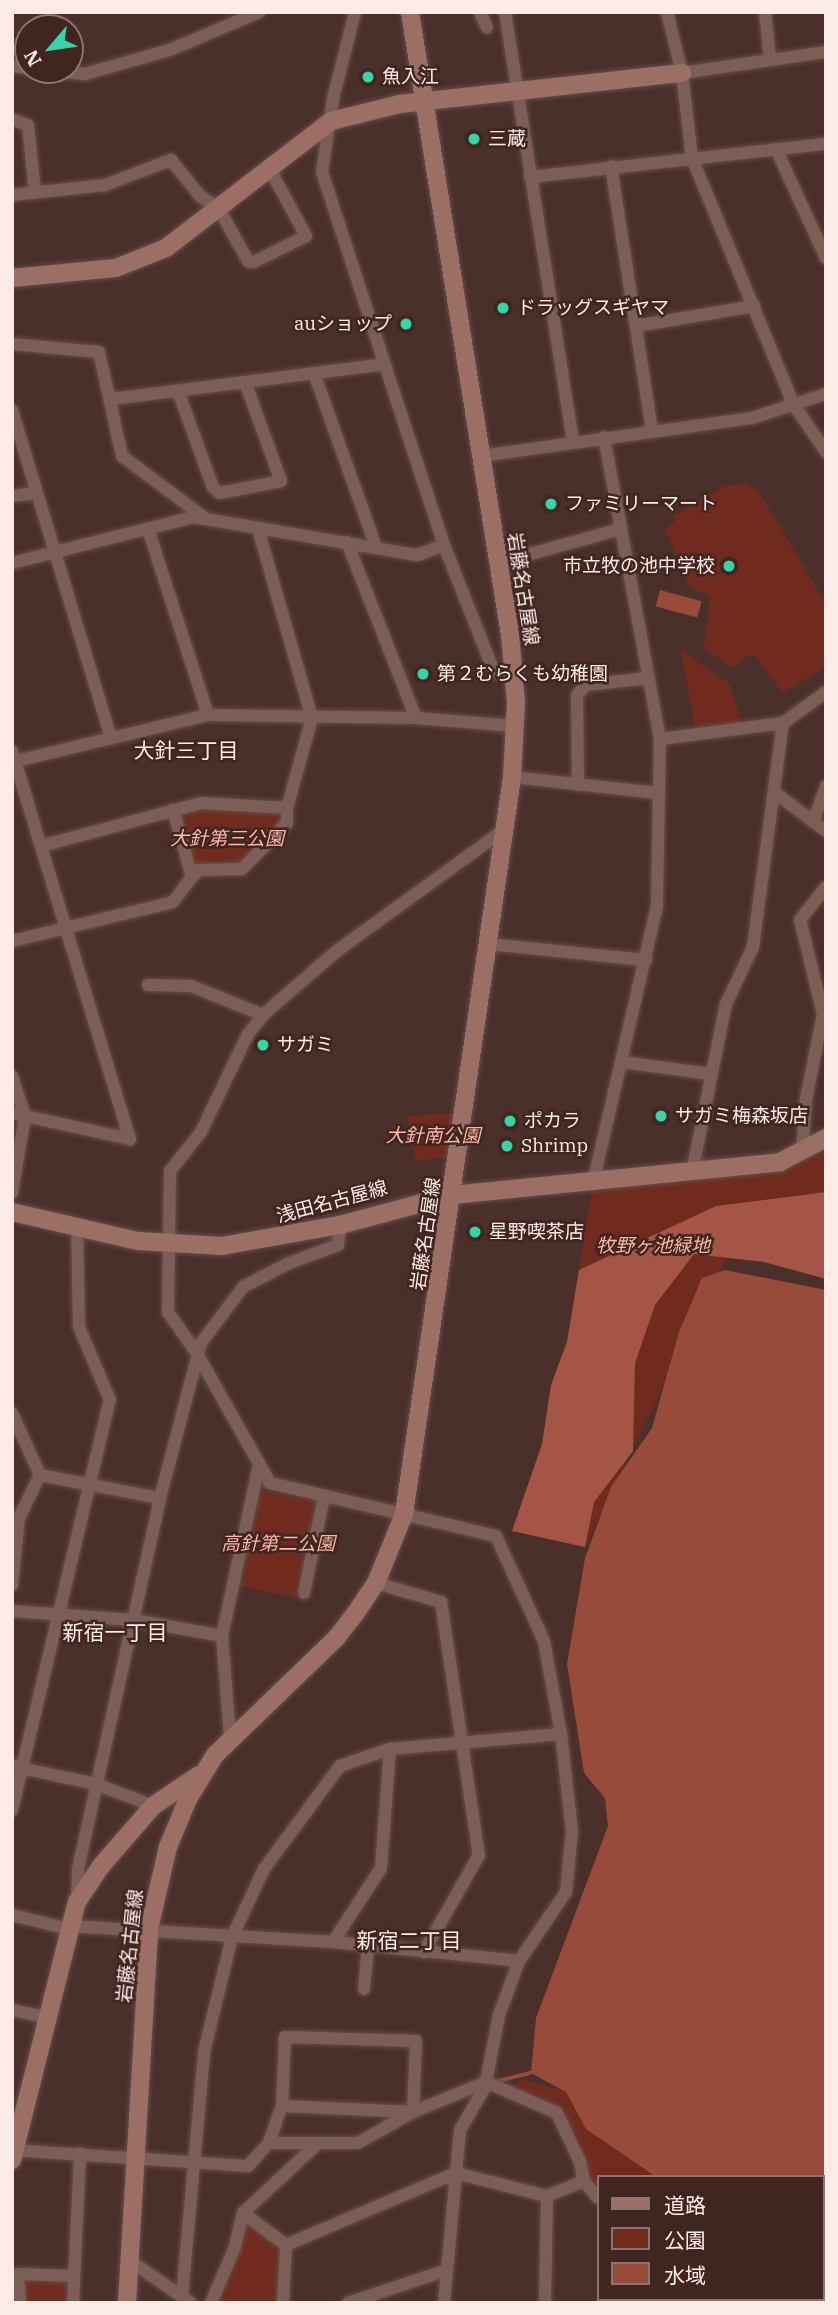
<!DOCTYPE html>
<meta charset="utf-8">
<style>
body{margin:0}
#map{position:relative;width:838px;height:2315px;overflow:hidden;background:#4b2f2a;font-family:"IBM Plex Serif","Noto Sans JP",serif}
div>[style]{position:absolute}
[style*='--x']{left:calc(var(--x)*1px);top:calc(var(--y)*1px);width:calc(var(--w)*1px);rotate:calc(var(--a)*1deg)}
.green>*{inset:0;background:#702b1e;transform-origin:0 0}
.forest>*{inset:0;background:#a55546}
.water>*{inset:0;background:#984a3b;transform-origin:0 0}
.stream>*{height:3.5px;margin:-1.75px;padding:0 1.75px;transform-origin:1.75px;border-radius:1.75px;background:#984a3b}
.roads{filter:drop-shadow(0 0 2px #654e49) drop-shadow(0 0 2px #654e49)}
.street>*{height:12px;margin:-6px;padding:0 6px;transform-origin:6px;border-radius:6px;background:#7c5e57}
.secondary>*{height:18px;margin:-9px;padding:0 9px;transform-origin:9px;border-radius:9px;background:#9b6f65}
.dots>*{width:19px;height:19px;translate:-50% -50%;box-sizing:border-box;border:4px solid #402520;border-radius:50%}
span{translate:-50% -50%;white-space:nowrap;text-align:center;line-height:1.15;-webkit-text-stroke:5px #402520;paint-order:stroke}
.poi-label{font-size:19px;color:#fdebe7}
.left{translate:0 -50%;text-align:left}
.right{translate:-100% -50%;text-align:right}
.street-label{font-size:19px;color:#fdebe7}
.park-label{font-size:19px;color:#fab6a7;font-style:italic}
.neighbourhood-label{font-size:21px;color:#fdebe7}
.frame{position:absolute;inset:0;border:14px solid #fdebe7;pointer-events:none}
.legend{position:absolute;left:597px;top:2175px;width:228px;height:126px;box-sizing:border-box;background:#402520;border:2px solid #8c7470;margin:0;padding:9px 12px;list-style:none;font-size:21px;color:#fdebe7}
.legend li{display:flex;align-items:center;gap:14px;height:35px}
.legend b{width:35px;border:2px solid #8c7470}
.north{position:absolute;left:14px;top:14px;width:70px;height:70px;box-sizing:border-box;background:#402520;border:2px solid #8c7470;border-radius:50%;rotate:241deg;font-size:19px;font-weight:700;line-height:28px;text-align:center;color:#fdebe7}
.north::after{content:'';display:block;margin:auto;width:24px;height:32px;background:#36d4a7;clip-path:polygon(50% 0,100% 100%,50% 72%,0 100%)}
</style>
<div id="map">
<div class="green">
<i style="clip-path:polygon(746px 484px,759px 492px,826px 603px,826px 667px,783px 693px,753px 653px,732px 668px,704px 648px,710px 595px,690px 588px,665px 528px,675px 522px,673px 516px,725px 486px)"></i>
<i style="clip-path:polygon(681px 650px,730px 684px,742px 724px,695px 728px)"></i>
<i style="clip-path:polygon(200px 810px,279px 814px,281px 821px,240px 866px,194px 864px,179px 816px)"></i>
<i style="clip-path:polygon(456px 1113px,454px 1156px,416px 1161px,407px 1116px)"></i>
<i style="clip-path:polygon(826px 1138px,826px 1279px,764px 1262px,726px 1258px,585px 1547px,512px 1531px,542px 1444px,551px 1385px,567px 1342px,593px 1183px,802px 1154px)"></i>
<i style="left:261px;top:1490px;width:56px;height:98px;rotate:12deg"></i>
<i style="clip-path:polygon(520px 2079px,566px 2092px,586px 2129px,656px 2177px,598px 2177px,598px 2198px,557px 2113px,513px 2087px)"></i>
<i style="clip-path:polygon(245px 2220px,282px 2246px,278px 2303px,216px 2303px)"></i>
<i style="clip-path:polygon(25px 2278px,70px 2282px,69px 2303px,24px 2303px)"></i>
</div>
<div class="forest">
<i style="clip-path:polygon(826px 1192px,826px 1279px,764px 1262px,694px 1254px,655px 1305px,635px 1363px,633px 1451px,594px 1502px,585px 1547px,512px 1531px,542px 1444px,551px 1385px,567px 1342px,579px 1270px,716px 1206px)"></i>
</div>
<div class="water">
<i style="left:660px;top:590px;width:43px;height:17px;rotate:15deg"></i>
<i style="clip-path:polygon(725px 1270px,826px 1290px,826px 2289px,822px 2177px,656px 2177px,586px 2129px,566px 2092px,531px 2073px,536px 2018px,608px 1826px,605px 1798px,584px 1773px,567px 1664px,585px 1558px,611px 1487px,652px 1428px,679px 1332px,702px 1278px)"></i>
</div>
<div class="stream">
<i style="--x:498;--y:2081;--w:34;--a:-14"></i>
</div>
<div class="roads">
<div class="street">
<i style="--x:355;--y:12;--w:90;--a:104.2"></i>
<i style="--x:333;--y:99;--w:74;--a:98.6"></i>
<i style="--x:322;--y:172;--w:392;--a:71.9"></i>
<i style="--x:444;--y:545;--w:136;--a:68.5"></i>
<i style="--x:494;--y:672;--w:22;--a:16"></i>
<i style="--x:480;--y:12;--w:17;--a:66"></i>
<i style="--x:505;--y:12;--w:433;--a:81"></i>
<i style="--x:667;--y:12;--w:63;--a:76.2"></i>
<i style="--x:682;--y:73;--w:86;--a:83.3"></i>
<i style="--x:692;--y:158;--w:267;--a:67.6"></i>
<i style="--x:794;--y:405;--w:57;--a:55.8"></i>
<i style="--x:765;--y:12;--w:47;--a:83.9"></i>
<i style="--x:12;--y:66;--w:16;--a:7"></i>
<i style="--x:46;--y:70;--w:39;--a:6"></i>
<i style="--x:85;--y:74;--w:88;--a:-15.8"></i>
<i style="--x:170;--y:50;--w:97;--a:-23.1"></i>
<i style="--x:682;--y:73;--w:146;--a:-8.3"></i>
<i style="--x:12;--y:119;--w:17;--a:21"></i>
<i style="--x:28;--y:125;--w:68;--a:84.1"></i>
<i style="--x:776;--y:149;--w:120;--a:65.4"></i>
<i style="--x:611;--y:166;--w:269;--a:81.2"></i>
<i style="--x:530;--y:177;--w:298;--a:-6.4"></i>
<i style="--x:12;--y:195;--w:94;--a:-6.1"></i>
<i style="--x:105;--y:185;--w:71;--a:-20.7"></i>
<i style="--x:171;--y:160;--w:46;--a:51.1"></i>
<i style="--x:200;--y:196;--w:23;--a:34"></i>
<i style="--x:219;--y:209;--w:60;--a:60.9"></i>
<i style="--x:248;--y:261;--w:6;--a:9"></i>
<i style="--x:254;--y:262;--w:58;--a:-26.6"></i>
<i style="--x:306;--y:236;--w:80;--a:-118.5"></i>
<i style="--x:636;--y:326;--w:120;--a:-9.6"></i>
<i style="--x:12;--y:344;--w:87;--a:5.3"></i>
<i style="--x:99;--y:352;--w:107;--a:77.5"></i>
<i style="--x:122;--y:456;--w:104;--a:36.8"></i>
<i style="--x:314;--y:373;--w:185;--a:70.4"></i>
<i style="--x:178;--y:391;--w:102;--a:70"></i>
<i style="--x:213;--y:487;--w:9;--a:41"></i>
<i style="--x:220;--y:493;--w:62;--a:-11.1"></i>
<i style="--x:281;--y:481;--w:105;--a:-110"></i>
<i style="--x:112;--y:399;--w:274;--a:-7.3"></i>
<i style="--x:12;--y:410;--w:343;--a:73.2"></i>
<i style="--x:481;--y:456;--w:274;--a:-8"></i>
<i style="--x:752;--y:418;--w:78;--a:-18"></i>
<i style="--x:12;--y:496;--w:23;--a:-7"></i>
<i style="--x:148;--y:529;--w:195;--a:72.1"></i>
<i style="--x:347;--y:542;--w:189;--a:68.6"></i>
<i style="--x:12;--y:563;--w:188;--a:-14.2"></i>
<i style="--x:194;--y:517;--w:226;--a:9.7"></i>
<i style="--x:417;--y:555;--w:29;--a:-20"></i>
<i style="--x:498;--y:563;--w:128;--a:-15.5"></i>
<i style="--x:660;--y:739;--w:124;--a:-7.4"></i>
<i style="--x:12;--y:751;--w:406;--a:73.1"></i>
<i style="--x:130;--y:1139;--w:121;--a:-167.6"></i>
<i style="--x:12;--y:762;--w:202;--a:-13.5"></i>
<i style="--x:208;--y:715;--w:208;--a:0.8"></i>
<i style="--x:416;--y:718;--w:99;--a:4.6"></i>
<i style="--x:512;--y:777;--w:147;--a:6.3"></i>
<i style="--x:578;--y:785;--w:90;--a:-90.6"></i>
<i style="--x:577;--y:695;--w:13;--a:-48"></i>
<i style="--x:586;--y:685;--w:63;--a:-6.3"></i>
<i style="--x:774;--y:792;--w:65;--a:36.9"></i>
<i style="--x:813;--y:822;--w:38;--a:-70"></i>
<i style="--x:41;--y:846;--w:166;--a:-15"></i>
<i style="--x:201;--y:803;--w:86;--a:3.3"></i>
<i style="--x:287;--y:808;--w:93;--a:-74.5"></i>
<i style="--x:312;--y:718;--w:198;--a:-105.9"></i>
<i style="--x:192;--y:877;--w:10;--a:-45"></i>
<i style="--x:199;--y:870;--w:43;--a:-1.3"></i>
<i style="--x:242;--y:869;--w:64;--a:-45.6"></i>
<i style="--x:287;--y:823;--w:15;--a:-90"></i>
<i style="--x:12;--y:941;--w:166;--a:-13.6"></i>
<i style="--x:173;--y:902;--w:31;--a:-53"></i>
<i style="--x:192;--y:877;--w:70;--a:-105.8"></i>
<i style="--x:488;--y:944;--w:159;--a:5.8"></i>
<i style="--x:148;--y:985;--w:43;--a:1.3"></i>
<i style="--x:191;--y:986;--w:78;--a:21.9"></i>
<i style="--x:622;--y:1062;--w:90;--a:7.7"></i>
<i style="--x:12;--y:1076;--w:42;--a:72"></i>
<i style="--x:25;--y:1116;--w:78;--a:99.6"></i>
<i style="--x:802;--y:1154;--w:55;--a:-85.8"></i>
<i style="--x:806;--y:1099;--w:87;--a:-78.7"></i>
<i style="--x:823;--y:1014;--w:97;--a:-103.7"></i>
<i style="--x:800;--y:920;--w:42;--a:-51.8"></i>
<i style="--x:692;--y:1172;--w:171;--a:-78.6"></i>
<i style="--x:726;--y:1004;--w:63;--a:-64.7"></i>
<i style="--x:753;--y:947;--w:226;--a:-82.4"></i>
<i style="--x:783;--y:723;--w:53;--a:-35.8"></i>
<i style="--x:593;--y:1183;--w:285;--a:-77"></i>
<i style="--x:657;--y:905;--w:166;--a:-89"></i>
<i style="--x:660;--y:739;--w:307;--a:-100.5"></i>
<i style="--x:12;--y:1413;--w:68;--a:65.7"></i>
<i style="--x:40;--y:1475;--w:122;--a:10.9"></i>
<i style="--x:376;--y:1583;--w:68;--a:16.3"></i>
<i style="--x:441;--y:1602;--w:256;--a:81.5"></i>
<i style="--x:479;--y:1855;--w:112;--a:119.6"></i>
<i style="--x:12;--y:1585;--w:67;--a:-84"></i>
<i style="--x:19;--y:1518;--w:48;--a:-64"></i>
<i style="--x:304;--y:1593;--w:99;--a:-78.3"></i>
<i style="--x:12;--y:1611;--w:122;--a:4.2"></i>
<i style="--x:134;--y:1620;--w:89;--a:10.3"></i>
<i style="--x:230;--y:1737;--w:101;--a:-94.5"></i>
<i style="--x:222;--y:1636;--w:175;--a:-77.8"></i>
<i style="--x:12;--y:1766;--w:86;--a:12.1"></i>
<i style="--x:96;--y:1784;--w:61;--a:21.1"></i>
<i style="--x:12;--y:1810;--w:422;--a:-76.6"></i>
<i style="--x:110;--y:1400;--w:79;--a:-113"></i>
<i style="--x:79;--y:1327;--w:100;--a:-91.1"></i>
<i style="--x:77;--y:1900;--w:31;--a:-88"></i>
<i style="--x:78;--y:1869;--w:380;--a:-77.5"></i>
<i style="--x:160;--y:1498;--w:160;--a:-75.2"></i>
<i style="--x:201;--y:1343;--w:70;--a:-53.1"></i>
<i style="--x:243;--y:1287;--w:50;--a:-27.6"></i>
<i style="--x:287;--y:1264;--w:54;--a:-20.4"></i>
<i style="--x:338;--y:1245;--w:20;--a:-84"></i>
<i style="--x:12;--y:1915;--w:59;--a:13.8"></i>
<i style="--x:70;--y:1926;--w:263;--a:3.5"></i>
<i style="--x:333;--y:1942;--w:187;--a:5.8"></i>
<i style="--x:333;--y:1942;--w:88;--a:-57"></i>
<i style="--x:381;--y:1868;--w:119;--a:-85.7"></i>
<i style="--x:364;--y:1989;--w:43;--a:-84.7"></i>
<i style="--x:12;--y:2010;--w:34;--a:12"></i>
<i style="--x:269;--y:2143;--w:89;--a:0"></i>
<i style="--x:358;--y:2143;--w:63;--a:-29.4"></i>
<i style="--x:413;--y:2112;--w:79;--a:-22.3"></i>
<i style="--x:486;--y:2082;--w:77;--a:23.6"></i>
<i style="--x:557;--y:2113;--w:54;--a:64.9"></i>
<i style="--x:580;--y:2162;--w:19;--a:78"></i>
<i style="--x:584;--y:2181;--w:22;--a:51"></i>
<i style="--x:12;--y:2150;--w:237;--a:3.9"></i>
<i style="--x:248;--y:2166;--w:31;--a:-48"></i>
<i style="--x:269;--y:2143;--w:39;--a:-71"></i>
<i style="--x:282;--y:2106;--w:69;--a:-87.5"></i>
<i style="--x:285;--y:2037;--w:131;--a:1.7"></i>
<i style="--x:416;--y:2041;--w:71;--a:92.4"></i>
<i style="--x:413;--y:2112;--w:131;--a:-177.4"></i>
<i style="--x:243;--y:2213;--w:54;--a:36.7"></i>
<i style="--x:129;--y:2260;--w:75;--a:34.7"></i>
<i style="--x:182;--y:2296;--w:245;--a:-84.8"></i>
<i style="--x:204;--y:2052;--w:118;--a:-76.3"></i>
<i style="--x:232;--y:1937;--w:75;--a:-64.8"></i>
<i style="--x:264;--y:1869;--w:128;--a:-53.6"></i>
<i style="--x:340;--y:1766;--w:53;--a:-18.8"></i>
<i style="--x:390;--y:1749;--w:172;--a:-5"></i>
<i style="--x:645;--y:2299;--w:4;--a:90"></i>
<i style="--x:719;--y:2299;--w:7;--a:34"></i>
<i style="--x:20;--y:2303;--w:29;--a:-94"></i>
<i style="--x:18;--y:2274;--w:56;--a:2"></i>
<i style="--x:73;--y:2303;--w:150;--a:-87.3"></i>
<i style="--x:211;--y:2303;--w:61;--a:-66.8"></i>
<i style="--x:235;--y:2247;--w:35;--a:-77"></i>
<i style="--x:243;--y:2213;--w:103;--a:-43"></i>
<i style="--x:283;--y:2303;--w:58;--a:-87"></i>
<i style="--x:286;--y:2245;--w:185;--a:-23"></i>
<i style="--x:456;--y:2173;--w:94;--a:14.2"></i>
<i style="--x:547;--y:2196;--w:40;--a:-22"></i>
<i style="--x:348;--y:2303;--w:104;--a:-18.4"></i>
<i style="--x:444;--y:2303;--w:174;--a:-84.7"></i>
<i style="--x:460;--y:2130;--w:50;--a:-59.8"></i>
<i style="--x:485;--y:2087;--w:73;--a:-79"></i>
<i style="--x:499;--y:2015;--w:58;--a:-69.7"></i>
<i style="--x:519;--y:1961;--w:83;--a:-55.7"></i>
<i style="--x:566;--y:1892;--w:61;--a:-84.4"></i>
<i style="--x:572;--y:1831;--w:98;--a:-96.5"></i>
<i style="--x:561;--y:1734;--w:95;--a:-100.4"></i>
<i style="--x:544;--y:1641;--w:115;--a:-114.6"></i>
<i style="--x:496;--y:1536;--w:232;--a:-166.8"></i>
<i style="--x:270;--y:1483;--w:147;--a:-119.4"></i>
<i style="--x:198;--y:1355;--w:52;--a:-124.9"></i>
<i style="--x:168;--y:1312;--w:141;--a:-89.2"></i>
<i style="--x:170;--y:1171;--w:50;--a:-51.5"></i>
<i style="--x:201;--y:1132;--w:109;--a:-64.4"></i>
<i style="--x:248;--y:1034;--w:27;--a:-51"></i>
<i style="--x:265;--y:1013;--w:96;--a:-40.8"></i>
<i style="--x:338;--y:950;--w:205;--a:-35.9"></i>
<i style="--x:545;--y:2303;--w:107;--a:-88.9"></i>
</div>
<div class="secondary">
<i style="--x:12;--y:278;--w:104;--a:-5.5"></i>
<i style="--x:116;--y:268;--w:54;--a:-21.8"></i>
<i style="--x:166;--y:248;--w:208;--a:-37.6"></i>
<i style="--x:331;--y:121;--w:71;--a:-13.8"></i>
<i style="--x:400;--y:104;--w:284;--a:-6.3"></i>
<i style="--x:12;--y:1212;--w:129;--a:13"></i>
<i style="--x:138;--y:1241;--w:84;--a:3.4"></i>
<i style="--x:222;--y:1246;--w:120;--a:-10.1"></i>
<i style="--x:340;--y:1225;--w:116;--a:-15"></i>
<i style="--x:452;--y:1195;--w:330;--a:-5.7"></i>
<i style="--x:780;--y:1162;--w:52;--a:-27.6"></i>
<i style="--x:12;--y:2160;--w:266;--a:-75.9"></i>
<i style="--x:77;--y:1902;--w:43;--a:-56.3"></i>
<i style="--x:101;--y:1866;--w:79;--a:-49.1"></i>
<i style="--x:153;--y:1806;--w:55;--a:-34"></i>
<i style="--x:127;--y:2303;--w:375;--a:-86.6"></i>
<i style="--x:149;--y:1929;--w:84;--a:-77"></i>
<i style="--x:168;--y:1847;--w:52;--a:-67.4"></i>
<i style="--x:188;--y:1799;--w:52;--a:-58.5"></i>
<i style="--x:215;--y:1755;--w:170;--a:-44"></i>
<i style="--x:337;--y:1637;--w:29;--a:-52"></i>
<i style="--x:355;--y:1614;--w:37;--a:-56"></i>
<i style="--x:376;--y:1583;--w:74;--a:-67.9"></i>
<i style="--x:404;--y:1514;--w:745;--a:-81.66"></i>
<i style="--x:512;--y:777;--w:75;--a:-86.9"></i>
<i style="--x:516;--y:702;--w:67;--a:-95.1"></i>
<i style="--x:510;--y:635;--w:631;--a:-99.12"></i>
</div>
</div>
<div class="dots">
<i style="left:368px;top:77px;background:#36d4a7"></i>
<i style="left:474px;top:139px;background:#36d4a7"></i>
<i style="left:503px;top:308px;background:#36d4a7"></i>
<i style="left:406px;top:324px;background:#36d4a7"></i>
<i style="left:551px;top:504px;background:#36d4a7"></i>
<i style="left:729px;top:566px;background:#36d4a7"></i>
<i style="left:423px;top:674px;background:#36d4a7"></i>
<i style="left:263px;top:1045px;background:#36d4a7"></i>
<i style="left:661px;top:1116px;background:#36d4a7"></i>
<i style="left:510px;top:1121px;background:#36d4a7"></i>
<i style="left:507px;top:1146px;background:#36d4a7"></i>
<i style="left:475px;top:1232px;background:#36d4a7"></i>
</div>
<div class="poi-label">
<span class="left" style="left:382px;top:77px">魚入江</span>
<span class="left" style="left:488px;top:139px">三蔵</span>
<span class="left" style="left:517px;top:308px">ドラッグスギヤマ</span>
<span class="right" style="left:392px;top:324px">auショップ</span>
<span class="left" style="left:565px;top:504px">ファミリーマート</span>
<span class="right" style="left:715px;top:566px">市立牧の池中学校</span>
<span class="left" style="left:437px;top:674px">第２むらくも幼稚園</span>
<span class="left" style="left:277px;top:1045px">サガミ</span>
<span class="left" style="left:675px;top:1116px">サガミ梅森坂店</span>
<span class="left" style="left:524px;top:1121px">ポカラ</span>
<span class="left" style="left:521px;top:1146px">Shrimp</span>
<span class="left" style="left:489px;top:1232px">星野喫茶店</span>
</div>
<div class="street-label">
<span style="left:523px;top:589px;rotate:81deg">岩藤名古屋線</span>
<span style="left:332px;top:1202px;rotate:-15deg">浅田名古屋線</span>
<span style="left:426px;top:1234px;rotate:-82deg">岩藤名古屋線</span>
<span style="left:130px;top:1946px;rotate:-84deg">岩藤名古屋線</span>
</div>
<div class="park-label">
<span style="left:227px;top:839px">大針第三公園</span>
<span style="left:433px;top:1136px">大針南公園</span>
<span style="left:653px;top:1246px">牧野ヶ池緑地</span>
<span style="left:278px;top:1544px">高針第二公園</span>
</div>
<div class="neighbourhood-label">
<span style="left:186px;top:750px">大針三丁目</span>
<span style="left:115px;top:1632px">新宿一丁目</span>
<span style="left:409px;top:1940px">新宿二丁目</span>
</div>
<div class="frame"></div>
<ul class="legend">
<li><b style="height:9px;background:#9b6f65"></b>道路</li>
<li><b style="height:19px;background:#702b1e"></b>公園</li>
<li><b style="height:19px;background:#984a3b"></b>水域</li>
</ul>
<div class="north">N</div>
</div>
